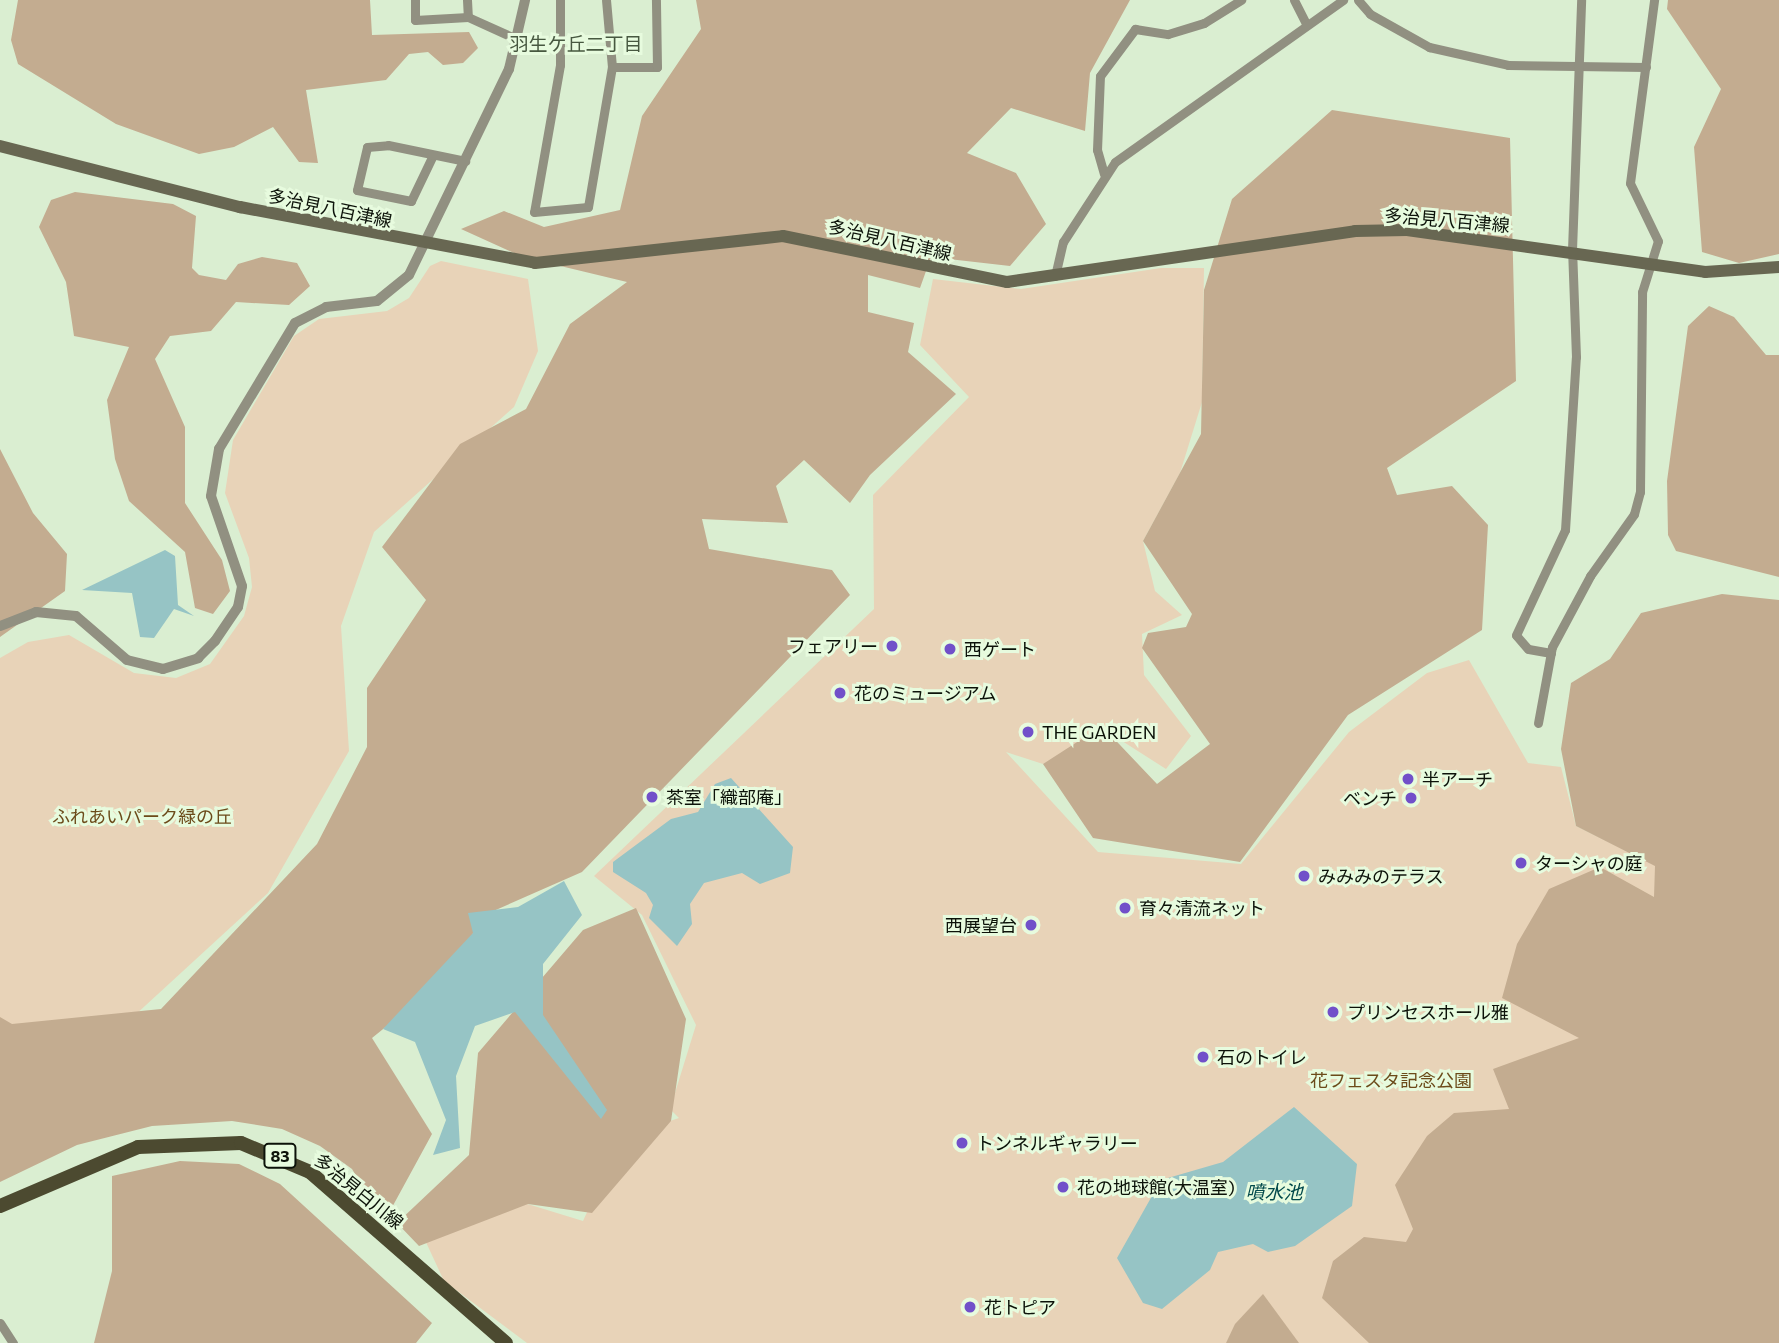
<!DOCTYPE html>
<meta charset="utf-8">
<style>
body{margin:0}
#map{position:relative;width:1779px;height:1343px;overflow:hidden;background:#daeed1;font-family:Commissioner,"Noto Sans JP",sans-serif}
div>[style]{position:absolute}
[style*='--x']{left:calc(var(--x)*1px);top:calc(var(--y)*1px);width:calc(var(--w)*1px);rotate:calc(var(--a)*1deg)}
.green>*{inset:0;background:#e8d3b8}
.forest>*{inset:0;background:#c3ac90}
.water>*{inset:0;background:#96c4c5}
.minor>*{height:9px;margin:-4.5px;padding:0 4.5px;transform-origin:4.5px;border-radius:4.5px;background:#919081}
.tertiary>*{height:10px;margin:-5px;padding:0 5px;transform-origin:5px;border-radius:5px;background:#919081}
.secondary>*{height:12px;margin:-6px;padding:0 6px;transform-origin:6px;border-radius:6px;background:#686752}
.primary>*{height:14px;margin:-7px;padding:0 7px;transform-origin:7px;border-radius:7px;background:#4c4a30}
.dots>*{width:19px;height:19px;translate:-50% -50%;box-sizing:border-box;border:4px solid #e7fbde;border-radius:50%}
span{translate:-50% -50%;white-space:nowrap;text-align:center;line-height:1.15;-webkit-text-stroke:6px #e7fbde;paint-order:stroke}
.shield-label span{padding:2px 5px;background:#e7fbde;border:2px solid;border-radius:5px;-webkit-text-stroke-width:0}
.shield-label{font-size:16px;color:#0c1209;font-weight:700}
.street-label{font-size:18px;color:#0c1209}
.poi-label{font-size:18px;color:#0c1209}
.right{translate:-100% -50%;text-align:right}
.left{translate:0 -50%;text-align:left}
.park-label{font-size:18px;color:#6c4b1a}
.neighbourhood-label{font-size:19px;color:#475840}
.water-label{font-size:19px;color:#02494b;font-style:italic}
</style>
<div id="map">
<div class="green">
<i style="clip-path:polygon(441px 261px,528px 279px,538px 351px,514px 407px,374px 532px,341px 626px,349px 751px,268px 893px,121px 1028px,0 1032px,0 658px,28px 642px,69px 635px,134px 673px,176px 678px,210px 664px,244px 616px,252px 587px,249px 558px,225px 493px,233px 440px,294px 336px,319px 319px,387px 311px,409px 298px,430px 266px)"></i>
<i style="clip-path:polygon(1161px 268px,1204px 268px,1202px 402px,1180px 473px,1143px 541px,1155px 591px,1182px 615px,1142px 634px,1144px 675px,1191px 736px,1166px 769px,1108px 732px,1043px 764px,1006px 752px,1098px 852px,1241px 864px,1349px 732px,1427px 673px,1469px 660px,1528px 763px,1561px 767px,1576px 826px,1629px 852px,1664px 849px,1659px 1343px,527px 1343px,444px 1281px,418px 1225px,521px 1202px,583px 1221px,611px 1160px,655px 1126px,679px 1118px,670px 1109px,696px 1025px,642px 915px,594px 876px,874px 609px,873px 495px,969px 397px,920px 345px,933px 279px,1021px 289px)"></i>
</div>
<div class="forest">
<i style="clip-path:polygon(18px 0,370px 0,372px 35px,469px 32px,478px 48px,463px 63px,443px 65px,428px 52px,409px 54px,386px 80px,306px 90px,318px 163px,299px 162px,273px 127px,234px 147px,199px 154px,116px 124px,18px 64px,11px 40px)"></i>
<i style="clip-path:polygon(696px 0,1130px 0,1090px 73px,1085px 131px,1011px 108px,967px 153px,1016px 173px,1046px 224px,1010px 266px,931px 257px,920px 288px,868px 275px,868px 312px,914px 323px,908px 352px,956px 394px,870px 475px,850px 503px,804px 460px,776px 486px,788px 523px,702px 519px,709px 549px,832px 570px,850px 595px,582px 872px,489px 913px,424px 996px,372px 1038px,432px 1134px,384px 1222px,352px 1169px,320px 1146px,282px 1129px,232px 1121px,152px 1126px,77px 1145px,0 1182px,0 1017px,12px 1024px,161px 1009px,317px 844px,367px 747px,367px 688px,426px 600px,382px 547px,460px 444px,526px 409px,570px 324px,627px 282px,523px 257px,461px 229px,504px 211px,544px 227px,620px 210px,642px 116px,701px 29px)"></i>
<i style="clip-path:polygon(1668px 0,1779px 0,1779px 254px,1739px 263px,1702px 252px,1694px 147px,1721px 89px,1667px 9px)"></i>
<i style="clip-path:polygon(1332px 110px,1510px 138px,1516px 381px,1387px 468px,1397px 495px,1452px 486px,1488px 525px,1482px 630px,1348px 715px,1240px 862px,1093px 838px,1043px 764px,1102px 726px,1157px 784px,1210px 744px,1142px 648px,1148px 633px,1186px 627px,1192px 614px,1143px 541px,1201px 434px,1204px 290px,1232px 199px)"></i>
<i style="clip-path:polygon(75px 192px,173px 204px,196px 216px,192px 268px,199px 275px,226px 280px,238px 264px,262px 257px,297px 263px,310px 286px,289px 305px,236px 302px,211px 331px,170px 336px,155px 359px,185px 427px,185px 503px,222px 560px,230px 591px,213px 614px,195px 608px,185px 552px,129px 501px,115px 459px,107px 400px,129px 347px,74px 336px,66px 282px,39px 227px,51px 200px)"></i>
<i style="clip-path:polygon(1709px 306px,1734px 317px,1766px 355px,1779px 355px,1779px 577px,1676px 551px,1668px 535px,1667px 481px,1688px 326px)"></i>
<i style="clip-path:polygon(0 449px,33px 513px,67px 554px,65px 591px,0 637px)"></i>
<i style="clip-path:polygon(1722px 594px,1779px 600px,1779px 1343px,1369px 1343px,1322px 1298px,1333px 1261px,1364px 1237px,1406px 1242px,1413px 1229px,1395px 1185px,1427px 1136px,1454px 1113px,1509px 1109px,1493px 1069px,1579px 1038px,1502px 998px,1517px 944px,1549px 889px,1600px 867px,1654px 897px,1655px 866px,1576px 826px,1561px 749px,1571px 683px,1610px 659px,1641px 613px)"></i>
<i style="clip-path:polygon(636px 908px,686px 1019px,671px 1121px,592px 1213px,528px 1204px,419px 1246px,397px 1223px,469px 1155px,478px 1053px,583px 930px)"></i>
<i style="clip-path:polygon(180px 1161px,239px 1164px,280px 1184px,432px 1323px,416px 1343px,94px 1343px,112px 1271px,112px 1176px)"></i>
<i style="clip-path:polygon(1263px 1294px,1299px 1343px,1226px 1343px,1235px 1324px)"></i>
</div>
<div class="water">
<i style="clip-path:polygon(165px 550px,175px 556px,178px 605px,194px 616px,174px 609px,154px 638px,140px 637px,132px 593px,82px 590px)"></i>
<i style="clip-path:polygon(731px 778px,793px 847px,790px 873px,760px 884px,742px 873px,704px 883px,690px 904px,692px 924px,677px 946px,649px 918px,653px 905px,646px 893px,613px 872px,613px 862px,671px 819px,698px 812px,715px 784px)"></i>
<i style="clip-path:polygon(564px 881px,582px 915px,543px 964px,543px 1015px,607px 1110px,601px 1119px,515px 1012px,475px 1026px,456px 1076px,460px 1148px,433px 1155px,446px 1120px,415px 1042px,383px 1029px,473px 933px,468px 913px,518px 907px)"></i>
<i style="clip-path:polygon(1294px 1107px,1357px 1164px,1352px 1206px,1295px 1246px,1268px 1252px,1253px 1244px,1218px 1252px,1210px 1270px,1162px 1309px,1143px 1303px,1117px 1258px,1161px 1180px,1223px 1162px)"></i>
</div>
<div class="minor">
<i style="--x:415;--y:0;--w:20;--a:90"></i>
<i style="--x:415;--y:20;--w:53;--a:-3.2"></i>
<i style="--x:468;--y:17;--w:56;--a:24.3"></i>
<i style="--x:467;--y:0;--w:17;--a:87"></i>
<i style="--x:560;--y:0;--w:65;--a:90"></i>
<i style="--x:560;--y:65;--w:149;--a:100"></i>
<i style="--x:534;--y:212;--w:54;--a:-5.3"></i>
<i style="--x:588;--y:207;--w:142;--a:-80.3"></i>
<i style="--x:612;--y:67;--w:67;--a:-95.1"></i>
<i style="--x:1294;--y:0;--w:28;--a:63"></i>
<i style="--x:1358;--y:0;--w:18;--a:49"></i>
<i style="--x:1370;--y:14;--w:68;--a:29.2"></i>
<i style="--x:1429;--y:47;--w:81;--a:12.8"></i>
<i style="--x:1508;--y:65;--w:138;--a:0.8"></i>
<i style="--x:612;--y:67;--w:45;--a:0"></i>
<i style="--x:657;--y:67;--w:67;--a:-90.9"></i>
<i style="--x:433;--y:155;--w:51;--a:115.6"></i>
<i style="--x:411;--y:201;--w:55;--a:-168.5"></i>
<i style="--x:357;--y:190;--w:44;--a:-76.9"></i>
<i style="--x:367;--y:147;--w:21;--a:-5"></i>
<i style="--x:388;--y:145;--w:79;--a:11.7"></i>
<i style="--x:1104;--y:174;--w:25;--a:-106"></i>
<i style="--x:1097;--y:150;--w:74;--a:-87.7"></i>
<i style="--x:1100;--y:76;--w:59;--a:-53.3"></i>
<i style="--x:1135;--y:29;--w:33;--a:9"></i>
<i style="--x:1168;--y:34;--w:38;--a:-17"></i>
<i style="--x:1204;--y:23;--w:44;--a:-31.9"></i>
<i style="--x:1055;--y:276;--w:35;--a:-77"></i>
<i style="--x:1063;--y:242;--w:95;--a:-57"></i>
<i style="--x:1115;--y:162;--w:280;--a:-35.4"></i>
<i style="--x:1551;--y:653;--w:23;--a:-170"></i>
<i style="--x:1528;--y:649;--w:18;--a:-131"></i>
<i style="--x:1516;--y:635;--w:116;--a:-65"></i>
<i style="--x:1565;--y:530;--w:173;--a:-86.4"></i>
<i style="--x:1576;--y:357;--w:107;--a:-92.1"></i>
<i style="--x:1572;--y:250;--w:250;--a:-87.9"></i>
<i style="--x:1538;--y:723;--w:77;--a:-79.6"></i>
<i style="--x:1552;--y:647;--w:81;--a:-61.8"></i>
<i style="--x:1590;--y:576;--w:76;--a:-54.6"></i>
<i style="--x:1634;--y:514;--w:23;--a:-75"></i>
<i style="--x:1640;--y:492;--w:200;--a:-89.4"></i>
<i style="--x:1642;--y:292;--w:53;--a:-72.6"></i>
<i style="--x:1658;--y:241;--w:64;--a:-115.8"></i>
<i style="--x:1630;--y:183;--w:185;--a:-82.5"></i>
<i style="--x:0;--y:1323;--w:24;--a:57"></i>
</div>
<div class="tertiary">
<i style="--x:0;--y:626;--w:39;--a:-21"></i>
<i style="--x:36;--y:612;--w:40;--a:5.7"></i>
<i style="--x:76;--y:616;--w:67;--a:40.8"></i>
<i style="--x:127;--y:660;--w:37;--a:14"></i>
<i style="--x:163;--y:669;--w:37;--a:-17"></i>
<i style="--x:198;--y:658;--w:24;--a:-45"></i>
<i style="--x:215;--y:641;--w:41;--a:-55.9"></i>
<i style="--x:238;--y:607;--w:21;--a:-79"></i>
<i style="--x:242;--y:586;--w:95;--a:-109"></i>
<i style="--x:211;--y:496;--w:48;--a:-80.3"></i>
<i style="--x:219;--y:449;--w:147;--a:-58.9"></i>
<i style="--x:295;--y:323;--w:35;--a:-27"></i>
<i style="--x:326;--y:307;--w:51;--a:-6.7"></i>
<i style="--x:377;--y:301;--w:41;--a:-39.1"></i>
<i style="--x:409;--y:275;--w:229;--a:-64.1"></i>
<i style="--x:509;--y:69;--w:71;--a:-76.9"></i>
</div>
<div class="secondary">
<i style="--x:0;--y:146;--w:248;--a:14.3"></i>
<i style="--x:240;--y:207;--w:300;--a:10.7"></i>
<i style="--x:535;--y:263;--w:249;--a:-6.2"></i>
<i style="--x:783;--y:236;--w:229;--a:11.6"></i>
<i style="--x:1007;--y:282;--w:352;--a:-8.3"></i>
<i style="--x:1355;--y:231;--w:52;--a:-1.1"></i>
<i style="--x:1407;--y:230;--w:301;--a:8"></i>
<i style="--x:1705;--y:272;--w:74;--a:-3.9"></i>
</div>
<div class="primary">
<i style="--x:0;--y:1206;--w:150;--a:-23.1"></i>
<i style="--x:138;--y:1147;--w:103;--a:-2.2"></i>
<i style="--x:241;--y:1143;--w:75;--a:22.8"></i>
<i style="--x:310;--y:1172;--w:260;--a:41.1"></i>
</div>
<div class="dots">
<i style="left:892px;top:646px;background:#7150c9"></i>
<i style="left:950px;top:649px;background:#7150c9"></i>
<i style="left:840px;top:693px;background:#7150c9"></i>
<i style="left:1028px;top:732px;background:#7150c9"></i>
<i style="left:1408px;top:779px;background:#7150c9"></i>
<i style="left:652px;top:797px;background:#7150c9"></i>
<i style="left:1411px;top:798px;background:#7150c9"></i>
<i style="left:1521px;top:863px;background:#7150c9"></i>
<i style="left:1304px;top:876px;background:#7150c9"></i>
<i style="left:1125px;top:908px;background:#7150c9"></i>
<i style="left:1031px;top:925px;background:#7150c9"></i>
<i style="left:1333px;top:1012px;background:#7150c9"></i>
<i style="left:1203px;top:1057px;background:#7150c9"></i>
<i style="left:962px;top:1143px;background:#7150c9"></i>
<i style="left:1063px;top:1187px;background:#7150c9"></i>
<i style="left:970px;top:1307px;background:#7150c9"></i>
</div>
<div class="shield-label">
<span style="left:280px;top:1156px">83</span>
</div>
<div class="street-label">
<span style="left:330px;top:208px;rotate:12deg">多治見八百津線</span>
<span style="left:1447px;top:220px;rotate:5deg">多治見八百津線</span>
<span style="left:890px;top:240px;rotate:13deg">多治見八百津線</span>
<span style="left:359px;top:1191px;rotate:39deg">多治見白川線</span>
</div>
<div class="poi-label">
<span class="right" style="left:878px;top:646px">フェアリー</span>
<span class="left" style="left:964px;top:649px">西ゲート</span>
<span class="left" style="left:854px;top:693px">花のミュージアム</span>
<span class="left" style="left:1042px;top:732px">THE GARDEN</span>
<span class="left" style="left:1422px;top:779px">半アーチ</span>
<span class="left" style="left:666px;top:797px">茶室「織部庵」</span>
<span class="right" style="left:1397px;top:798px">ベンチ</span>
<span class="left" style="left:1535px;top:863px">ターシャの庭</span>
<span class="left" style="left:1318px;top:876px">みみみのテラス</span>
<span class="left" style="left:1139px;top:908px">育々清流ネット</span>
<span class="right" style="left:1017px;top:925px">西展望台</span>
<span class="left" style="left:1347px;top:1012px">プリンセスホール雅</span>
<span class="left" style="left:1217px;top:1057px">石のトイレ</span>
<span class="left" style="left:976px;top:1143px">トンネルギャラリー</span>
<span class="left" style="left:1077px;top:1187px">花の地球館(大温室)</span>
<span class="left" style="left:984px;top:1307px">花トピア</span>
</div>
<div class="park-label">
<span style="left:142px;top:816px">ふれあいパーク緑の丘</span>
<span style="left:1391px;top:1080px">花フェスタ記念公園</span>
</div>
<div class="neighbourhood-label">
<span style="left:576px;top:44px">羽生ケ丘二丁目</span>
</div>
<div class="water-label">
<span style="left:1274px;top:1192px">噴水池</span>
</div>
</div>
